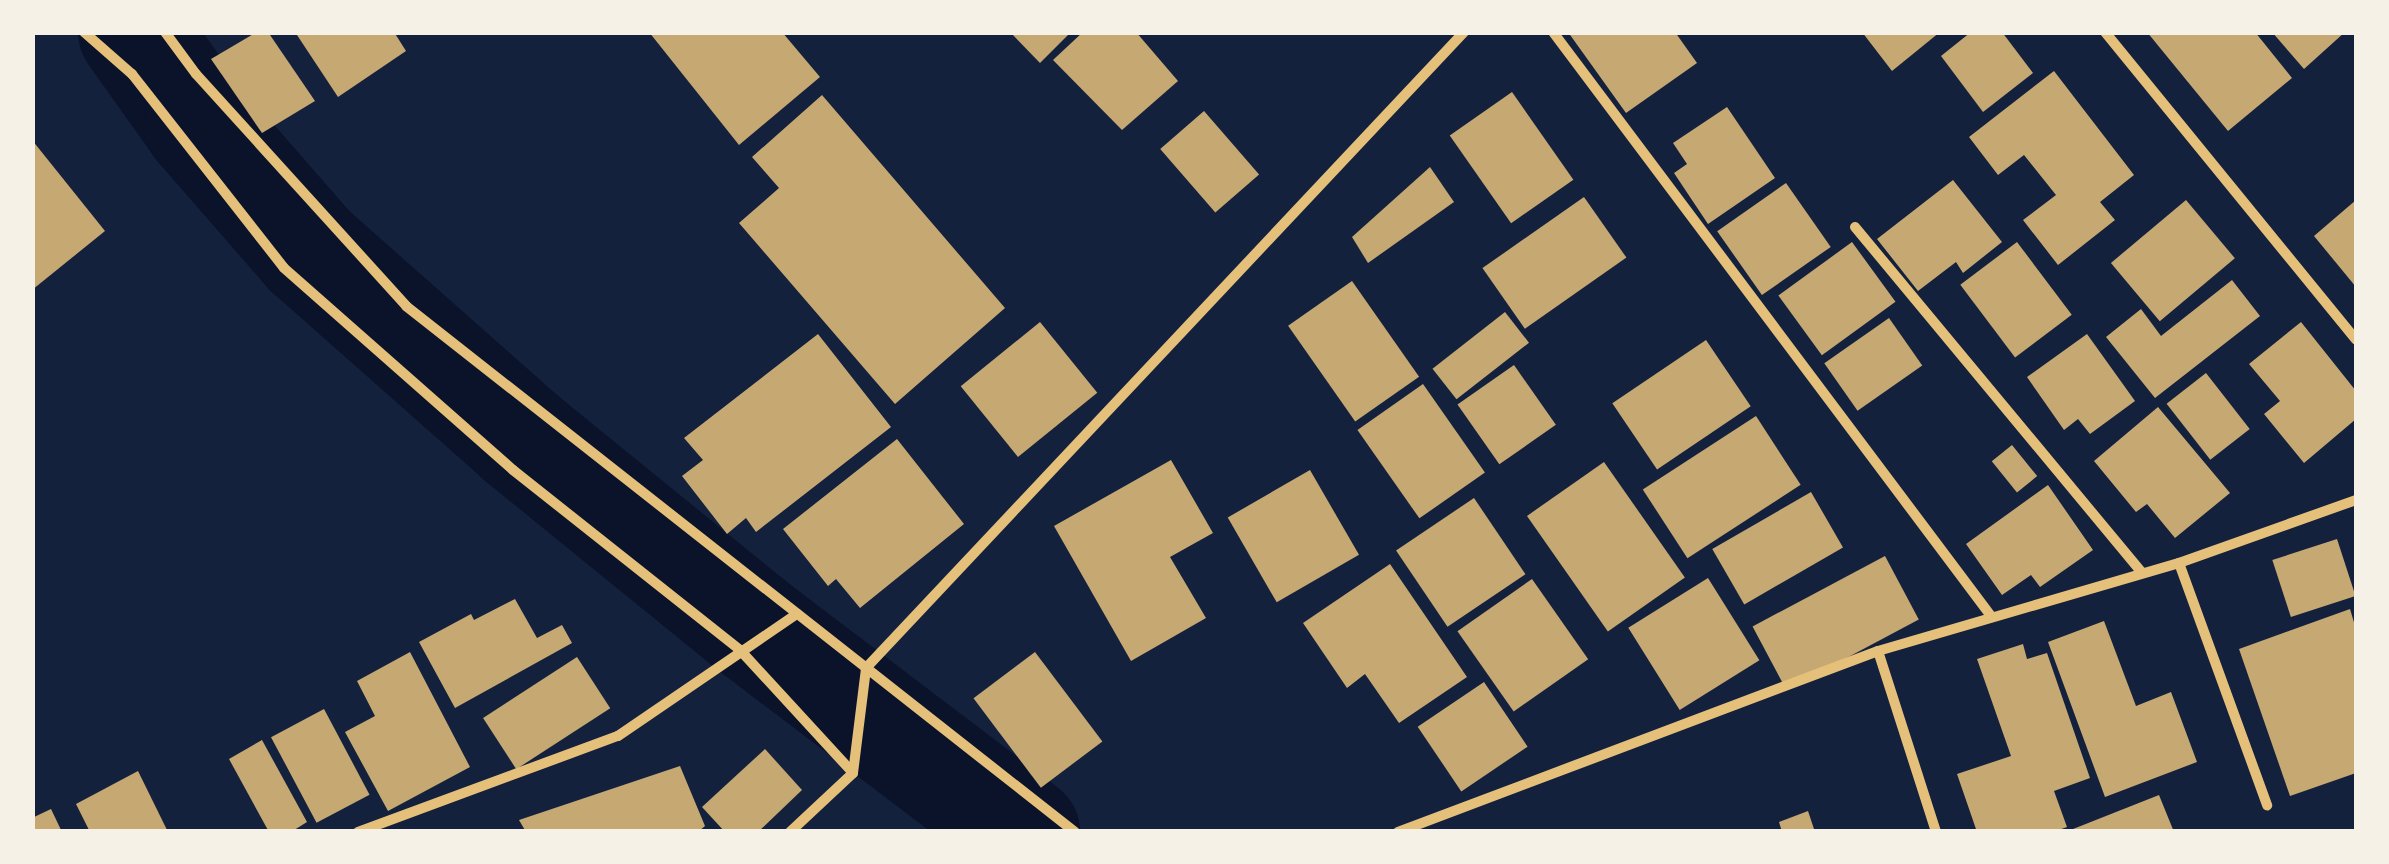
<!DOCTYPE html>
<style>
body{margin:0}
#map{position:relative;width:2389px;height:864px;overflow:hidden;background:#14213d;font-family:"Noto Serif",serif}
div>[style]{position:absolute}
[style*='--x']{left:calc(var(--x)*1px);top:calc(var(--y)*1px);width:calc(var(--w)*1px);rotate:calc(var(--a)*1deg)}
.river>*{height:112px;margin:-56px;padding:0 56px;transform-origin:56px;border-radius:56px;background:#0b132b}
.building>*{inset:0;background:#c6a872;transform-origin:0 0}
.minor>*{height:10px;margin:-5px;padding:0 5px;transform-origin:5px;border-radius:5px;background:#e5c07b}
span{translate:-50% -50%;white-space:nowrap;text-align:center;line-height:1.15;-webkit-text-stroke:10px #f6f1e7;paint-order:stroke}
.frame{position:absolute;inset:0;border:35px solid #f6f1e7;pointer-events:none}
</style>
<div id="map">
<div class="river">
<i style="--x:134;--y:32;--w:114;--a:54.6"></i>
<i style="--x:200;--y:125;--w:167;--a:48.9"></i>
<i style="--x:310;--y:251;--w:282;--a:41.5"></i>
<i style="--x:521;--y:438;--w:301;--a:39.1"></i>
<i style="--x:755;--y:628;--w:338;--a:37.2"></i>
</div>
<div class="building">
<i style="clip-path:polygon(257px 32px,268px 32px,315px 101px,262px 133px,211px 59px)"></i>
<i style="clip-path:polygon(295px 32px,394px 32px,406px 51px,338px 97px)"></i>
<i style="clip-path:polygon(649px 32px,782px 32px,820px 77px,739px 145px)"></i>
<i style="clip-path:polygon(1010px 32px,1071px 32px,1040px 63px)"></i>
<i style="clip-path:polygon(1083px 32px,1136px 32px,1178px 81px,1122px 130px,1053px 60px)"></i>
<i style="clip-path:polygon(1568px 32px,1675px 32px,1697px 63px,1626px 113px)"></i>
<i style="clip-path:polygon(1862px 32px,1940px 32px,1892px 71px)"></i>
<i style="clip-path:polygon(1971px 32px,2002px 32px,2033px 73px,1983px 112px,1941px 56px)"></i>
<i style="clip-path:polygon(2147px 32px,2255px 32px,2292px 78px,2228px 131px)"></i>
<i style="clip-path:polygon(2272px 32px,2345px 32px,2304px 69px)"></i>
<i style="clip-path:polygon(2054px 71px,2134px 175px,2100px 202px,2115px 220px,2058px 265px,2023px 220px,2056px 195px,2024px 155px,1998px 175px,1969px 137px)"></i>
<i style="left:1512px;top:92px;width:107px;height:76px;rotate:55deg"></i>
<i style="clip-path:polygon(822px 95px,1005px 308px,895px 404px,739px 223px,779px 188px,752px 157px)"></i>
<i style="clip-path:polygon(1727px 107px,1775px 178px,1708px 224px,1674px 173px,1687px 164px,1673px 143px)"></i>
<i style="left:1204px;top:111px;width:84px;height:58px;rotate:49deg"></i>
<i style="clip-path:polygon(32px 140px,105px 231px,32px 290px)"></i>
<i style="clip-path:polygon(1430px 167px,1454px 202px,1368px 263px,1352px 237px)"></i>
<i style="clip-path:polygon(1953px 180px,2002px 242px,1963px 273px,1956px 262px,1918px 291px,1877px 239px)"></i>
<i style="left:1786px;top:183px;width:78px;height:84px;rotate:55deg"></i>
<i style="left:1584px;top:197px;width:74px;height:124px;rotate:55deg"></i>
<i style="left:2186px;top:200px;width:76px;height:98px;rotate:50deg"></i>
<i style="clip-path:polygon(2356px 200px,2356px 287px,2314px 236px)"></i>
<i style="left:1852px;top:242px;width:74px;height:91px;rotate:54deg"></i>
<i style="left:2017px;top:242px;width:91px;height:71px;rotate:53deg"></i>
<i style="clip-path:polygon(2232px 280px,2260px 316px,2155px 398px,2106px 337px,2141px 309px,2161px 336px)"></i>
<i style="left:1352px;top:281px;width:117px;height:78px;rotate:55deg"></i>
<i style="left:1505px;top:312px;width:39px;height:92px;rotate:52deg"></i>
<i style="left:1889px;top:318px;width:58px;height:79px;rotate:55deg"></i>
<i style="left:1040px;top:322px;width:91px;height:102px;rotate:51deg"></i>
<i style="clip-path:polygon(2301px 322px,2356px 391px,2356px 419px,2304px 463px,2264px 414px,2280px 401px,2249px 364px)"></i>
<i style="clip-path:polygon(818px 334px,891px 427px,756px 532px,746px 518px,727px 534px,682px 476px,703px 460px,684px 438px)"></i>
<i style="clip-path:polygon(2087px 334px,2135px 401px,2090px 434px,2078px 419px,2064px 430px,2027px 377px)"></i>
<i style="left:1706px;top:340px;width:80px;height:113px;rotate:56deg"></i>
<i style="left:1514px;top:365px;width:73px;height:69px;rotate:55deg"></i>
<i style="left:2206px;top:373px;width:71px;height:50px;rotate:52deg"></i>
<i style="left:1423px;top:384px;width:108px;height:80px;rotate:55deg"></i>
<i style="clip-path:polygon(2158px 407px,2230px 493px,2175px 538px,2147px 504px,2136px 512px,2094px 461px)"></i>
<i style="left:1756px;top:416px;width:82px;height:135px;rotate:57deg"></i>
<i style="clip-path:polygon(897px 439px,964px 524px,860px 608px,836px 579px,828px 586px,783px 529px)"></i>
<i style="left:2012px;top:445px;width:40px;height:26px;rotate:51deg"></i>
<i style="clip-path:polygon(1171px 460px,1213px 533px,1170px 557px,1206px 618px,1131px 661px,1054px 526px)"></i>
<i style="left:1604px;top:462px;width:141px;height:94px;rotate:55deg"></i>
<i style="left:1310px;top:470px;width:98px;height:95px;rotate:60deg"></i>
<i style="clip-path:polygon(2048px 485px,2093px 550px,2040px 587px,2031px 575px,2002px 595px,1966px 544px)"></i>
<i style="left:1811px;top:492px;width:64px;height:114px;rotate:60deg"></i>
<i style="left:1474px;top:498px;width:92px;height:94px;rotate:56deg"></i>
<i style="left:2337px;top:539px;width:60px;height:68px;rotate:72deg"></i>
<i style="left:1885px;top:556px;width:72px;height:150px;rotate:62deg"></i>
<i style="clip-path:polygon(1390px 564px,1467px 677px,1399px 723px,1365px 674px,1347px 688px,1303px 623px)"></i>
<i style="left:1708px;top:578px;width:97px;height:94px;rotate:58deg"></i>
<i style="left:1532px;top:579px;width:98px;height:91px;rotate:55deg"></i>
<i style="clip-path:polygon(515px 599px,537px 638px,562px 625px,572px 643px,455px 708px,419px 642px,471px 614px,474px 620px)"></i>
<i style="clip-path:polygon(2350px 609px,2356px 629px,2356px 773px,2290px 796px,2239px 649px)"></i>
<i style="clip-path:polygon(2104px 621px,2136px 706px,2171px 692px,2197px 762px,2105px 797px,2048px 642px)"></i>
<i style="clip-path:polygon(2023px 644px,2027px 659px,2047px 653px,2090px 778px,2054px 791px,2067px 827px,2053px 832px,1977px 832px,1957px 774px,2011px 756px,1977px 659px)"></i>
<i style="clip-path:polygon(410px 652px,470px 767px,388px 811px,345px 732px,375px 716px,357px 681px)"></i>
<i style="left:1035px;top:652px;width:112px;height:77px;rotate:53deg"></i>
<i style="left:577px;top:657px;width:61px;height:112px;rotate:57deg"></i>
<i style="left:1484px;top:682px;width:78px;height:80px;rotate:56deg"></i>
<i style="left:324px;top:709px;width:97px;height:60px;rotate:62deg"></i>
<i style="clip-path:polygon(262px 740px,307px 822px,291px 832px,269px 832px,229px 759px)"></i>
<i style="clip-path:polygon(765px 749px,802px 790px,758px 832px,725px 832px,702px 807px)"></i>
<i style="clip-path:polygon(680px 766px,705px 826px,698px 832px,526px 832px,519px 820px)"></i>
<i style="clip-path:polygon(138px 771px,168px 832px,90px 832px,76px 804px)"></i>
<i style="clip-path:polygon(2159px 795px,2174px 832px,2068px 832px,2068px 831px)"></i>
<i style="clip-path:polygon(51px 809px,62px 832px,32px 832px,32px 818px)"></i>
<i style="clip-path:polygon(1808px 811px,1815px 832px,1782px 832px,1779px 822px)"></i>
</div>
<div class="minor">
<i style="--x:84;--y:32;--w:64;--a:41.2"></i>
<i style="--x:132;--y:74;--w:246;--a:51.9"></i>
<i style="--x:284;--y:268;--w:305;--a:41.4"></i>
<i style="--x:513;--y:470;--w:290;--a:38.4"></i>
<i style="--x:740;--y:650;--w:167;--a:47.4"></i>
<i style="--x:165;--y:32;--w:52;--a:53.6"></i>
<i style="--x:196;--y:74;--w:313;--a:47.8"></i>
<i style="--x:406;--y:306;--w:851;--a:38.18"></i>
<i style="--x:1553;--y:32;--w:730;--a:53.13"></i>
<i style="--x:2105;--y:32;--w:397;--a:50.8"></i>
<i style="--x:1855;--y:227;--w:450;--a:50.3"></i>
<i style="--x:2179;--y:563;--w:258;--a:70"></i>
<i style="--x:1878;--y:651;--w:190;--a:72.2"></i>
<i style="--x:358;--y:832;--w:277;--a:-20.3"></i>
<i style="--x:618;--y:736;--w:217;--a:-34.3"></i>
<i style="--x:790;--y:832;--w:86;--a:-43.1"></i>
<i style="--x:853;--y:773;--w:106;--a:-82.9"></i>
<i style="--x:866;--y:668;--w:873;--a:-46.76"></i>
<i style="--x:1398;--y:832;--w:513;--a:-20.66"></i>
<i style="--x:1878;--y:651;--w:314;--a:-16.3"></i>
<i style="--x:2179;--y:563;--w:188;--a:-19.6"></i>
</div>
<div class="frame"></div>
</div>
